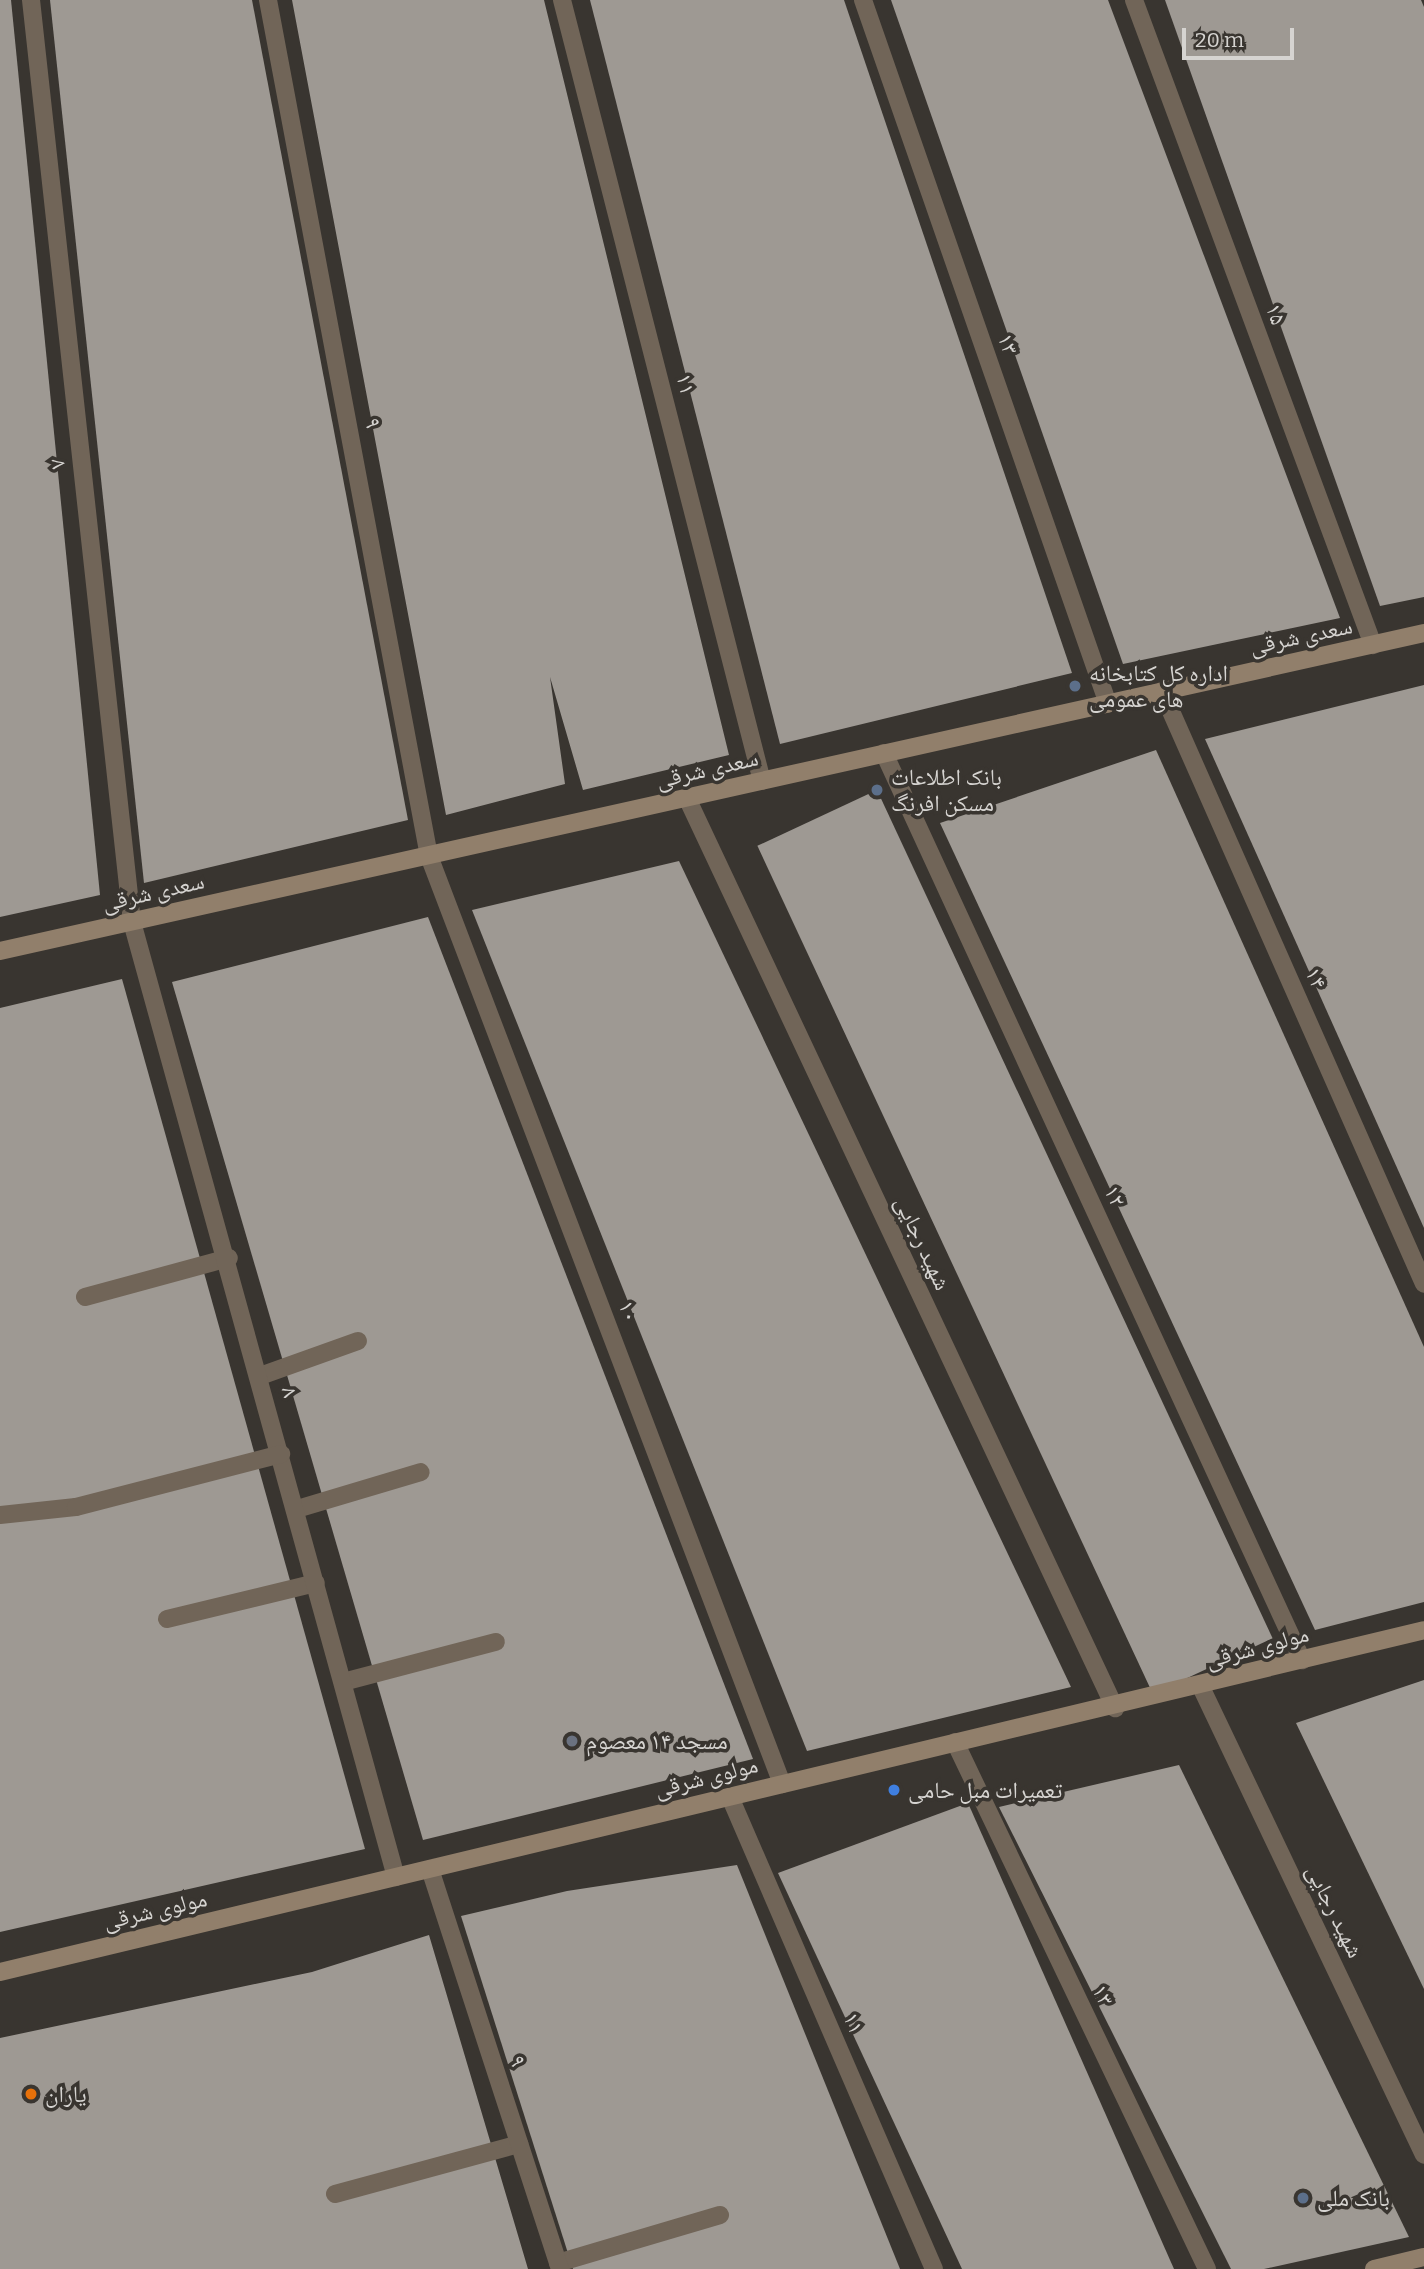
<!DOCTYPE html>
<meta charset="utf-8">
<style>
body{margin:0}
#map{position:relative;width:1424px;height:2269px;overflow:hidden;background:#393530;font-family:Bitter,"Noto Naskh Arabic",serif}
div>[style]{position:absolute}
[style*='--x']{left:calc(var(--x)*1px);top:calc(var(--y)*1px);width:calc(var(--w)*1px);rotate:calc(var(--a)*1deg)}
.building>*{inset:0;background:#9e9993;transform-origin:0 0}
.lane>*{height:18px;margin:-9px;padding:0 9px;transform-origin:9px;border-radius:9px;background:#716558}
.street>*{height:18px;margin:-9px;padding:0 9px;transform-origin:9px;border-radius:9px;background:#716558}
.secondary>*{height:18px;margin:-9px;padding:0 9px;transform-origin:9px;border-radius:9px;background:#917f6b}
.dots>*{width:19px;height:19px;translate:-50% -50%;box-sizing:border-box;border:4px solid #393530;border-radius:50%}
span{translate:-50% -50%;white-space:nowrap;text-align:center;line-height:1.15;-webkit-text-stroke:7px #393530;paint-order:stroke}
.street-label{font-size:23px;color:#d6d4d1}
.poi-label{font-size:23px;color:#d6d4d1}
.left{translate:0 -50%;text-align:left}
.scale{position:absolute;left:1182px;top:28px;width:112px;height:32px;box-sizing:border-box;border:4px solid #d6d4d1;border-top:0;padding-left:9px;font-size:21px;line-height:24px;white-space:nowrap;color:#d6d4d1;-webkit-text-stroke:5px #393530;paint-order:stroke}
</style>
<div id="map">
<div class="building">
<i style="clip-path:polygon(0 0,11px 0,100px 895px,0 917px)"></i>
<i style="clip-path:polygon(50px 0,252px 0,408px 820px,144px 883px)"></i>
<i style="clip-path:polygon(292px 0,544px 0,729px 755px,583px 790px,550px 677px,565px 784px,446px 815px)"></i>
<i style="clip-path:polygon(590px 0,844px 0,1072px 673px,780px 744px)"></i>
<i style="clip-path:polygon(891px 0,1108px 0,1340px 618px,1123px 664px)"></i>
<i style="clip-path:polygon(1165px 0,1421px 0,1424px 7px,1424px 597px,1380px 606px)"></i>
<i style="clip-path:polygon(1424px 685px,1424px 1228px,1205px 739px)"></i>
<i style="clip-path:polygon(1156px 750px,1424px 1347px,1424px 1602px,1315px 1630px,940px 823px)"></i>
<i style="left:877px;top:790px;width:936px;height:132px;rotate:65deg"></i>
<i style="clip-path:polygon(679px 861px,1071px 1687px,807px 1751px,472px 910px)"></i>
<i style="clip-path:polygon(428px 917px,753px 1759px,423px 1840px,172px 982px)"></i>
<i style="clip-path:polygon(122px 979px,365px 1849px,0 1932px,0 1008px)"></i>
<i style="clip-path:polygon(1424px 1680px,1424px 1989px,1296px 1723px)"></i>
<i style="clip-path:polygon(1179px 1765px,1409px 2237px,1264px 2269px,1231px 2269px,999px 1807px)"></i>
<i style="clip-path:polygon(968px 1803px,1174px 2269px,962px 2269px,778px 1873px)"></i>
<i style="clip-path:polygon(737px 1865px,900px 2269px,573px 2269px,461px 1916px,567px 1891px)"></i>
<i style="clip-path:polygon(429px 1935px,528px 2269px,0 2269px,0 2038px,312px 1972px)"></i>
</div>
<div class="lane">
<i style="--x:85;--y:1297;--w:149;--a:-15.2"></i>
<i style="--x:260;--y:1376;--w:104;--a:-19.7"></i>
<i style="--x:297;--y:1509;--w:129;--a:-16.6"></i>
<i style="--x:167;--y:1619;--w:153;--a:-13.6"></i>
<i style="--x:343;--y:1682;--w:158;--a:-14.7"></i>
<i style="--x:335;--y:2194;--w:191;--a:-15.2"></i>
<i style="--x:558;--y:2263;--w:169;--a:-16.5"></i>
</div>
<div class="street">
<i style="--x:31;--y:0;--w:928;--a:83.75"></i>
<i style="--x:132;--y:922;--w:991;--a:74.55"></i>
<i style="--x:268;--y:0;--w:871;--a:79.35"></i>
<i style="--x:429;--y:856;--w:993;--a:69.17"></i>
<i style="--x:562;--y:0;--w:806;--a:75.64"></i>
<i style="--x:863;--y:0;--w:745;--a:70.81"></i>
<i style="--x:1134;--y:0;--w:688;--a:69.67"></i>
<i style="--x:1162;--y:691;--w:648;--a:66.16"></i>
<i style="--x:884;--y:753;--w:999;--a:65.26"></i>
<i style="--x:687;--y:798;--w:1006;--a:64.81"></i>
<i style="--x:0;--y:1515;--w:76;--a:-6"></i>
<i style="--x:76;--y:1507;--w:212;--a:-14.5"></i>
<i style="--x:1201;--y:1687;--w:518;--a:64.52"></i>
<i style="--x:955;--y:1742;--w:584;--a:64.44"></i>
<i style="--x:730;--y:1797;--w:514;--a:66.63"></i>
<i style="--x:430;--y:1869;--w:421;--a:72"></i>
</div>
<div class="secondary">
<i style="--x:0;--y:951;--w:1459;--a:-12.59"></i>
<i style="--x:0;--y:1972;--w:1464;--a:-13.5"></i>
<i style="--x:1374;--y:2269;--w:51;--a:-13.5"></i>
</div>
<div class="dots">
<i style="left:1075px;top:686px;background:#5c6f8a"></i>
<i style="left:877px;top:790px;background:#5c6f8a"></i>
<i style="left:572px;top:1741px;background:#6b7280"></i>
<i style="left:894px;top:1790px;background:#3f7fe0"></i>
<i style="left:31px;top:2094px;background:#e8710a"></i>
<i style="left:1303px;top:2198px;background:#5c6f8a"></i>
</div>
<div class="street-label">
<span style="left:1276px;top:314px;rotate:70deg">۱۵</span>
<span style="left:1008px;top:344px;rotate:71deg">۱۳</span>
<span style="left:686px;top:384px;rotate:76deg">۱۱</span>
<span style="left:373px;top:423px;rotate:79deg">۹</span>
<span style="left:57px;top:464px;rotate:-96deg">۷</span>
<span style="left:1301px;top:636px;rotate:-12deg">سعدی شرقی</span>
<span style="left:707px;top:769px;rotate:-13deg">سعدی شرقی</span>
<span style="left:153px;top:892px;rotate:-13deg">سعدی شرقی</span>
<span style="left:1316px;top:978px;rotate:66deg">۱۴</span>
<span style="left:1115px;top:1196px;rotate:65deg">۱۲</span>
<span style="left:923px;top:1243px;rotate:65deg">شهید رجایی</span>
<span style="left:629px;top:1311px;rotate:69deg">۱۰</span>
<span style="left:290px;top:1392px;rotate:75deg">۸</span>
<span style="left:1257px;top:1647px;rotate:-15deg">مولوی شرقی</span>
<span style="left:706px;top:1777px;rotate:-14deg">مولوی شرقی</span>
<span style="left:155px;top:1910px;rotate:-13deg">مولوی شرقی</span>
<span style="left:1335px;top:1911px;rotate:64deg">شهید رجایی</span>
<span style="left:1103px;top:1995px;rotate:64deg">۱۳</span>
<span style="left:854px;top:2023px;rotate:67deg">۱۱</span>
<span style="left:518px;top:2061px;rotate:72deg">۹</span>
</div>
<div class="poi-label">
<span class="left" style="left:1089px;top:686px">اداره کل کتابخانه<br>های عمومی</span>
<span class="left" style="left:891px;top:790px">بانک اطلاعات<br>مسکن افرنگ</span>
<span class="left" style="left:586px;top:1741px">مسجد ۱۴ معصوم</span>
<span class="left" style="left:908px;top:1790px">تعمیرات مبل حامی</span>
<span class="left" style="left:45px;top:2094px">یاران</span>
<span class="left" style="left:1317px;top:2198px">بانک ملی</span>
</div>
<div class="scale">20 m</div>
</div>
